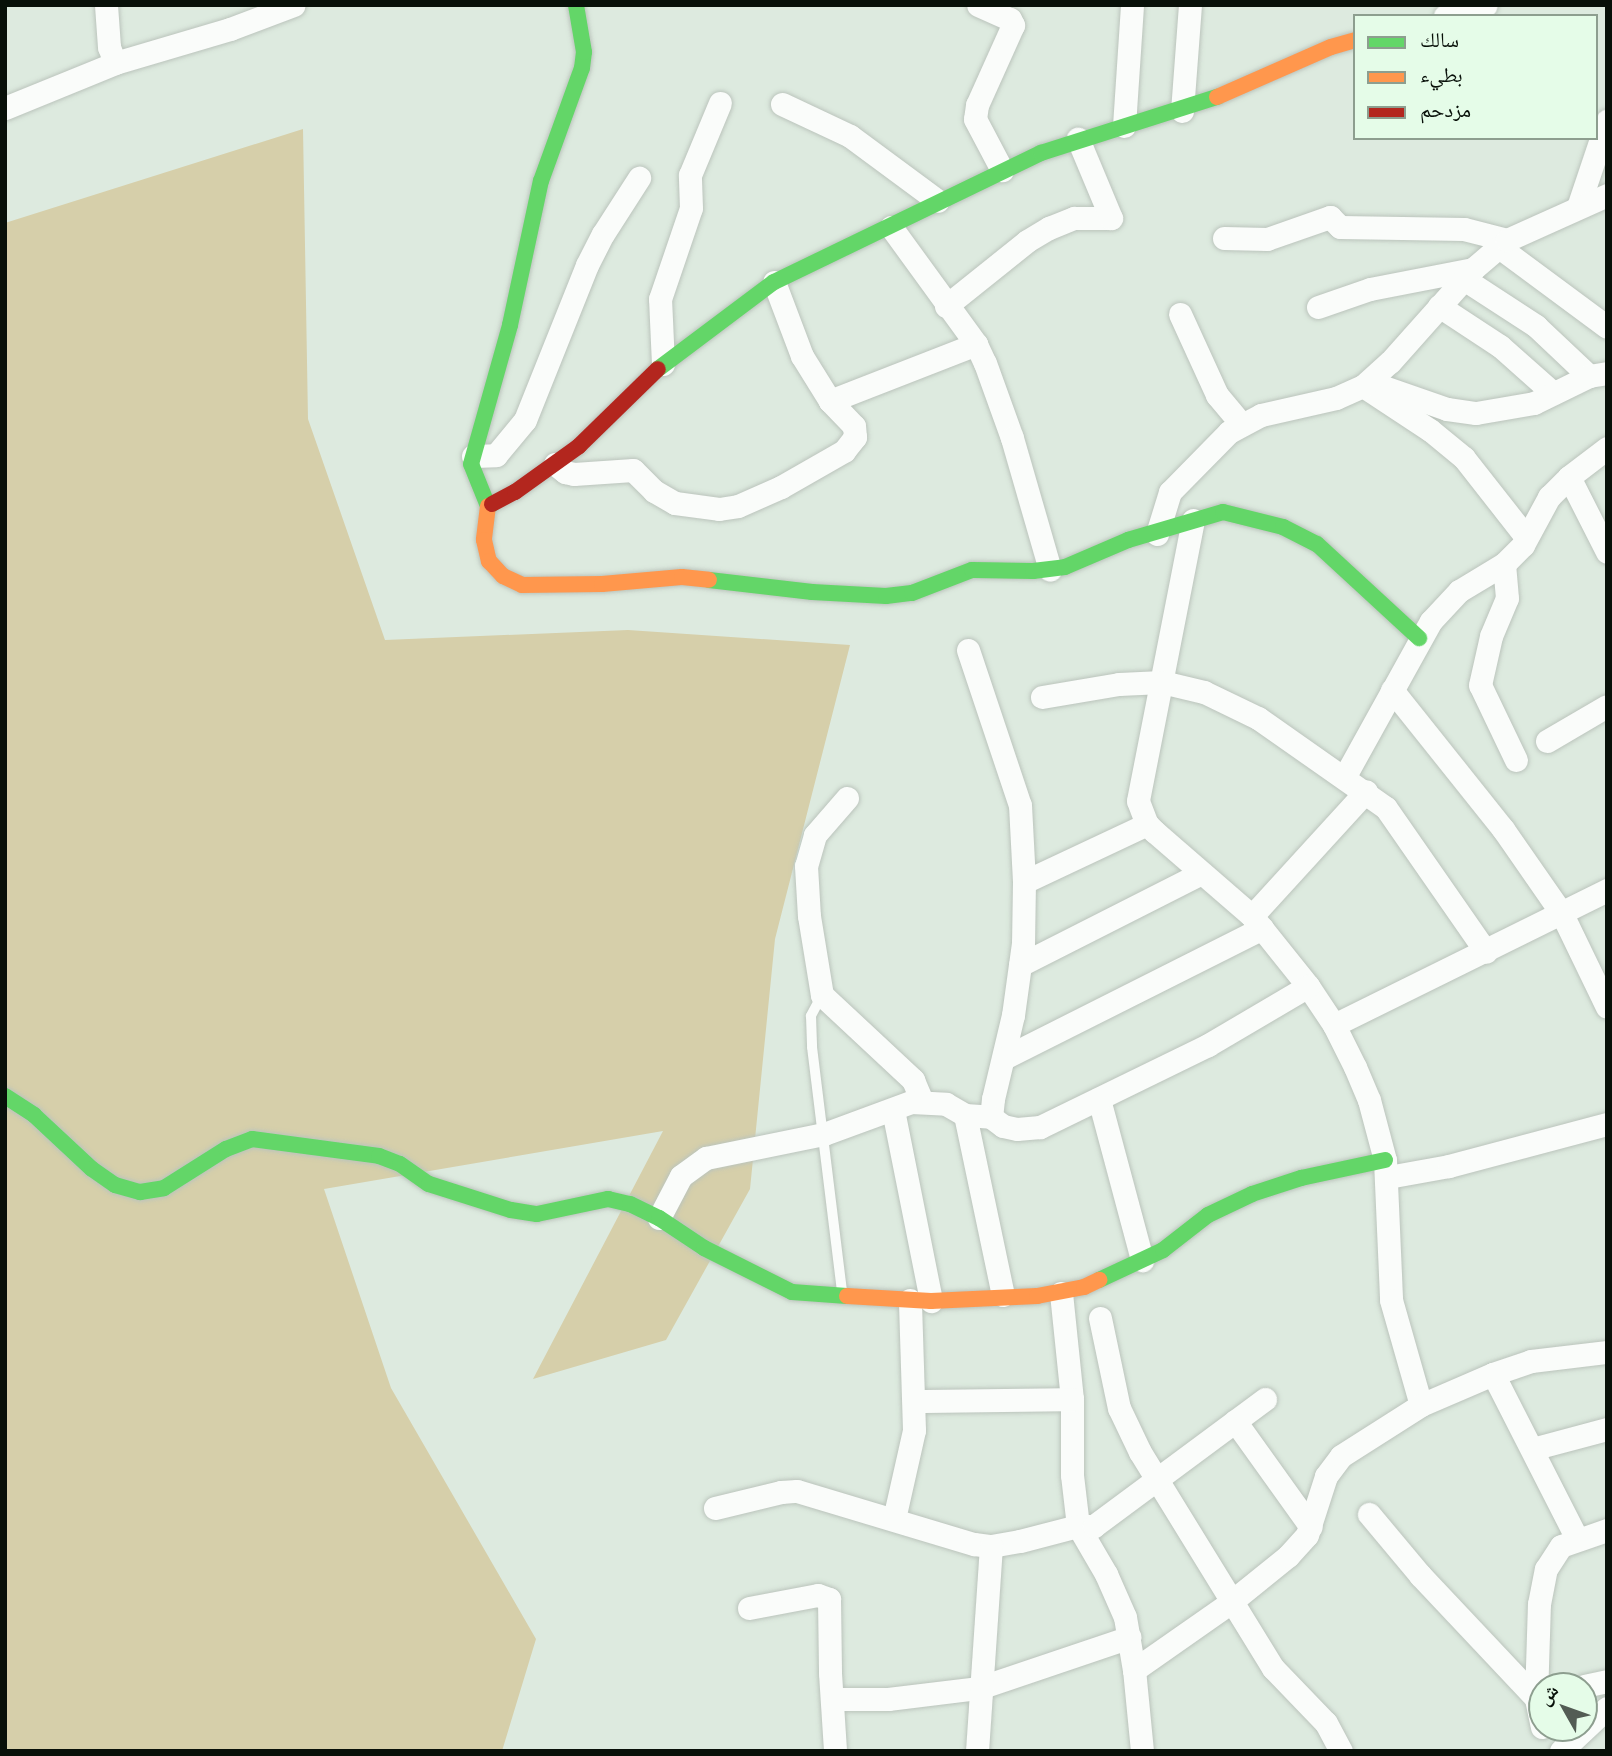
<!DOCTYPE html>
<meta charset="utf-8">
<style>
body{margin:0}
#map{position:relative;width:1612px;height:1756px;overflow:hidden;background:#ddeadf;font-family:"Space Grotesk","Noto Naskh Arabic",sans-serif}
div>[style]{position:absolute}
[style*='--x']{left:calc(var(--x)*1px);top:calc(var(--y)*1px);width:calc(var(--w)*1px);rotate:calc(var(--a)*1deg)}
.green>*{inset:0;background:#d6cfaa}
.roads{filter:drop-shadow(0 0 2px #bbc4bc) drop-shadow(0 0 2px #bbc4bc)}
.lane>*{height:10px;margin:-5px;padding:0 5px;transform-origin:5px;border-radius:5px;background:#fafcfa}
.street>*{height:23px;margin:-11.5px;padding:0 11.5px;transform-origin:11.5px;border-radius:11.5px;background:#fafcfa}
.fast>*{height:16px;margin:-8px;padding:0 8px;transform-origin:8px;border-radius:8px;background:#63d668}
.slow>*{height:16px;margin:-8px;padding:0 8px;transform-origin:8px;border-radius:8px;background:#ff974d}
.jam>*{height:16px;margin:-8px;padding:0 8px;transform-origin:8px;border-radius:8px;background:#b3261e}
span{translate:-50% -50%;white-space:nowrap;text-align:center;line-height:1.15;-webkit-text-stroke:5px #e5fce8;paint-order:stroke}
.frame{position:absolute;inset:0;border:7px solid #081009;pointer-events:none}
.legend{position:absolute;left:1353px;top:14px;width:245px;height:126px;box-sizing:border-box;background:#e5fce8;border:2px solid #8d9e8f;margin:0;padding:9px 12px;list-style:none;font-size:21px;color:#081009}
.legend li{display:flex;align-items:center;gap:14px;height:35px}
.legend b{width:35px;border:2px solid #8d9e8f}
.north{position:absolute;left:1528px;top:1672px;width:70px;height:70px;box-sizing:border-box;background:#e5fce8;border:2px solid #8d9e8f;border-radius:50%;rotate:310deg;font-size:19px;font-weight:700;line-height:28px;text-align:center;color:#081009}
.north::after{content:'';display:block;margin:auto;width:24px;height:32px;background:#535c54;clip-path:polygon(50% 0,100% 100%,50% 72%,0 100%)}
</style>
<div id="map">
<div class="green">
<i style="clip-path:polygon(303px 129px,308px 419px,385px 640px,628px 630px,850px 645px,775px 939px,750px 1189px,666px 1340px,533px 1379px,663px 1131px,324px 1189px,391px 1388px,536px 1639px,502px 1751px,5px 1751px,5px 223px)"></i>
</div>
<div class="roads">
<div class="lane">
<i style="--x:822;--y:995;--w:24;--a:118"></i>
<i style="--x:811;--y:1016;--w:31;--a:88"></i>
<i style="--x:812;--y:1047;--w:248;--a:83"></i>
</div>
<div class="street">
<i style="--x:106;--y:5;--w:42;--a:85.9"></i>
<i style="--x:109;--y:47;--w:17;--a:69"></i>
<i style="--x:978;--y:5;--w:35;--a:24"></i>
<i style="--x:1010;--y:19;--w:7;--a:63"></i>
<i style="--x:1013;--y:25;--w:88;--a:114.2"></i>
<i style="--x:977;--y:105;--w:14;--a:98"></i>
<i style="--x:975;--y:119;--w:58;--a:62.1"></i>
<i style="--x:1445;--y:16;--w:42;--a:-15"></i>
<i style="--x:782;--y:104;--w:75;--a:25.2"></i>
<i style="--x:850;--y:136;--w:109;--a:36.5"></i>
<i style="--x:5;--y:108;--w:119;--a:-22.2"></i>
<i style="--x:115;--y:63;--w:120;--a:-16.5"></i>
<i style="--x:230;--y:29;--w:68;--a:-20.6"></i>
<i style="--x:1182;--y:111;--w:106;--a:-85.7"></i>
<i style="--x:1124;--y:126;--w:121;--a:-86.2"></i>
<i style="--x:1578;--y:207;--w:91;--a:-71.4"></i>
<i style="--x:891;--y:227;--w:145;--a:54"></i>
<i style="--x:976;--y:344;--w:21;--a:65"></i>
<i style="--x:985;--y:363;--w:80;--a:70.2"></i>
<i style="--x:1012;--y:438;--w:137;--a:73.9"></i>
<i style="--x:1224;--y:238;--w:43;--a:1.3"></i>
<i style="--x:1267;--y:239;--w:67;--a:-19.2"></i>
<i style="--x:1330;--y:217;--w:14;--a:45"></i>
<i style="--x:1340;--y:227;--w:124;--a:0.9"></i>
<i style="--x:1464;--y:229;--w:44;--a:14.3"></i>
<i style="--x:1499;--y:247;--w:134;--a:36.5"></i>
<i style="--x:1464;--y:279;--w:86;--a:33.1"></i>
<i style="--x:1536;--y:326;--w:73;--a:43.3"></i>
<i style="--x:946;--y:306;--w:104;--a:-38.7"></i>
<i style="--x:1027;--y:241;--w:26;--a:-31"></i>
<i style="--x:1049;--y:228;--w:27;--a:-22"></i>
<i style="--x:1074;--y:218;--w:37;--a:0"></i>
<i style="--x:1111;--y:218;--w:86;--a:-112.7"></i>
<i style="--x:1439;--y:306;--w:73;--a:33.3"></i>
<i style="--x:1500;--y:346;--w:71;--a:41.6"></i>
<i style="--x:1318;--y:307;--w:55;--a:-19.1"></i>
<i style="--x:1370;--y:289;--w:105;--a:-11"></i>
<i style="--x:1180;--y:314;--w:89;--a:65.4"></i>
<i style="--x:1217;--y:395;--w:38;--a:50"></i>
<i style="--x:663;--y:364;--w:65;--a:-92.6"></i>
<i style="--x:660;--y:299;--w:96;--a:-71.2"></i>
<i style="--x:691;--y:208;--w:33;--a:-92"></i>
<i style="--x:690;--y:175;--w:78;--a:-67.4"></i>
<i style="--x:1363;--y:386;--w:21;--a:3"></i>
<i style="--x:1384;--y:387;--w:67;--a:19.2"></i>
<i style="--x:1447;--y:409;--w:29;--a:8"></i>
<i style="--x:1476;--y:413;--w:59;--a:-9.8"></i>
<i style="--x:1534;--y:403;--w:61;--a:-26.1"></i>
<i style="--x:1589;--y:376;--w:18;--a:-9"></i>
<i style="--x:1369;--y:390;--w:73;--a:33.3"></i>
<i style="--x:1430;--y:430;--w:44;--a:39.5"></i>
<i style="--x:1464;--y:458;--w:100;--a:51.9"></i>
<i style="--x:830;--y:401;--w:157;--a:-21.3"></i>
<i style="--x:473;--y:456;--w:23;--a:-2"></i>
<i style="--x:496;--y:455;--w:45;--a:-50.4"></i>
<i style="--x:525;--y:420;--w:167;--a:-68.2"></i>
<i style="--x:587;--y:265;--w:35;--a:-63"></i>
<i style="--x:603;--y:234;--w:67;--a:-57.3"></i>
<i style="--x:555;--y:464;--w:13;--a:39"></i>
<i style="--x:565;--y:472;--w:9;--a:13"></i>
<i style="--x:574;--y:474;--w:59;--a:-3.9"></i>
<i style="--x:633;--y:470;--w:30;--a:45"></i>
<i style="--x:654;--y:491;--w:24;--a:30"></i>
<i style="--x:675;--y:503;--w:44;--a:7.8"></i>
<i style="--x:719;--y:509;--w:19;--a:-9"></i>
<i style="--x:738;--y:506;--w:47;--a:-23.8"></i>
<i style="--x:781;--y:487;--w:73;--a:-29.7"></i>
<i style="--x:844;--y:451;--w:18;--a:-52"></i>
<i style="--x:855;--y:437;--w:11;--a:-95"></i>
<i style="--x:854;--y:426;--w:35;--a:-134"></i>
<i style="--x:830;--y:401;--w:53;--a:-121.9"></i>
<i style="--x:802;--y:356;--w:79;--a:-110.7"></i>
<i style="--x:1569;--y:477;--w:84;--a:63.1"></i>
<i style="--x:1193;--y:520;--w:286;--a:101.1"></i>
<i style="--x:1138;--y:801;--w:25;--a:69"></i>
<i style="--x:1147;--y:824;--w:11;--a:45"></i>
<i style="--x:1155;--y:832;--w:128;--a:40.9"></i>
<i style="--x:1252;--y:916;--w:90;--a:51.3"></i>
<i style="--x:1308;--y:986;--w:47;--a:56.3"></i>
<i style="--x:1334;--y:1025;--w:47;--a:63.4"></i>
<i style="--x:1355;--y:1067;--w:36;--a:67"></i>
<i style="--x:1369;--y:1100;--w:62;--a:75.1"></i>
<i style="--x:1385;--y:1160;--w:140;--a:87.5"></i>
<i style="--x:1391;--y:1300;--w:109;--a:74.1"></i>
<i style="--x:1157;--y:534;--w:44;--a:-72.8"></i>
<i style="--x:1170;--y:492;--w:84;--a:-45.5"></i>
<i style="--x:1229;--y:432;--w:36;--a:-28"></i>
<i style="--x:1261;--y:415;--w:77;--a:-12.8"></i>
<i style="--x:1336;--y:398;--w:30;--a:-24"></i>
<i style="--x:1363;--y:386;--w:36;--a:-42"></i>
<i style="--x:1390;--y:362;--w:125;--a:-48.3"></i>
<i style="--x:1473;--y:269;--w:45;--a:-40.5"></i>
<i style="--x:1507;--y:240;--w:110;--a:-24.2"></i>
<i style="--x:968;--y:650;--w:163;--a:71.5"></i>
<i style="--x:1020;--y:805;--w:77;--a:87"></i>
<i style="--x:1024;--y:882;--w:61;--a:90.9"></i>
<i style="--x:1023;--y:943;--w:73;--a:97.9"></i>
<i style="--x:1013;--y:1015;--w:86;--a:103.4"></i>
<i style="--x:993;--y:1099;--w:18;--a:96"></i>
<i style="--x:1392;--y:690;--w:178;--a:51.4"></i>
<i style="--x:1503;--y:829;--w:103;--a:55.2"></i>
<i style="--x:1562;--y:914;--w:103;--a:64.2"></i>
<i style="--x:1042;--y:697;--w:78;--a:-9.6"></i>
<i style="--x:1119;--y:684;--w:43;--a:-2.7"></i>
<i style="--x:1162;--y:682;--w:43;--a:13.4"></i>
<i style="--x:1204;--y:692;--w:60;--a:25.7"></i>
<i style="--x:1258;--y:718;--w:156;--a:35.1"></i>
<i style="--x:1386;--y:808;--w:175;--a:55.2"></i>
<i style="--x:1547;--y:741;--w:69;--a:-30.3"></i>
<i style="--x:1516;--y:760;--w:83;--a:-115.6"></i>
<i style="--x:1480;--y:685;--w:50;--a:-77.3"></i>
<i style="--x:1491;--y:636;--w:41;--a:-67.2"></i>
<i style="--x:1507;--y:598;--w:34;--a:-95"></i>
<i style="--x:1504;--y:564;--w:27;--a:-45"></i>
<i style="--x:1523;--y:545;--w:55;--a:-61.6"></i>
<i style="--x:1549;--y:497;--w:28;--a:-45"></i>
<i style="--x:1569;--y:477;--w:48;--a:-37.3"></i>
<i style="--x:1345;--y:776;--w:177;--a:-61"></i>
<i style="--x:1431;--y:621;--w:41;--a:-47"></i>
<i style="--x:1459;--y:591;--w:52;--a:-31"></i>
<i style="--x:847;--y:798;--w:49;--a:130.9"></i>
<i style="--x:815;--y:835;--w:32;--a:106"></i>
<i style="--x:806;--y:866;--w:50;--a:86.6"></i>
<i style="--x:809;--y:916;--w:80;--a:80.7"></i>
<i style="--x:822;--y:995;--w:125;--a:43"></i>
<i style="--x:913;--y:1080;--w:23;--a:67"></i>
<i style="--x:1024;--y:882;--w:136;--a:-25.2"></i>
<i style="--x:1252;--y:916;--w:169;--a:-47.6"></i>
<i style="--x:1020;--y:965;--w:203;--a:-26.9"></i>
<i style="--x:1334;--y:1025;--w:305;--a:-26.3"></i>
<i style="--x:1004;--y:1058;--w:289;--a:-26.7"></i>
<i style="--x:1099;--y:1099;--w:167;--a:75"></i>
<i style="--x:893;--y:1110;--w:195;--a:78.7"></i>
<i style="--x:965;--y:1115;--w:184;--a:78.1"></i>
<i style="--x:1388;--y:1177;--w:62;--a:-10.2"></i>
<i style="--x:1449;--y:1166;--w:163;--a:-14.9"></i>
<i style="--x:659;--y:1218;--w:47;--a:-62.4"></i>
<i style="--x:681;--y:1176;--w:31;--a:-36"></i>
<i style="--x:706;--y:1158;--w:120;--a:-11.5"></i>
<i style="--x:824;--y:1134;--w:93;--a:-20.2"></i>
<i style="--x:911;--y:1102;--w:35;--a:3"></i>
<i style="--x:946;--y:1104;--w:22;--a:30"></i>
<i style="--x:965;--y:1115;--w:26;--a:4"></i>
<i style="--x:991;--y:1117;--w:15;--a:37"></i>
<i style="--x:1003;--y:1126;--w:14;--a:12"></i>
<i style="--x:1017;--y:1129;--w:23;--a:-5"></i>
<i style="--x:1040;--y:1127;--w:187;--a:-26"></i>
<i style="--x:1208;--y:1045;--w:116;--a:-30.5"></i>
<i style="--x:1061;--y:1293;--w:107;--a:84.1"></i>
<i style="--x:1072;--y:1399;--w:76;--a:90"></i>
<i style="--x:1072;--y:1475;--w:51;--a:83.3"></i>
<i style="--x:1078;--y:1526;--w:56;--a:59.7"></i>
<i style="--x:1106;--y:1574;--w:47;--a:66.2"></i>
<i style="--x:1125;--y:1617;--w:54;--a:80.4"></i>
<i style="--x:1100;--y:1318;--w:92;--a:78.1"></i>
<i style="--x:1119;--y:1408;--w:49;--a:64.5"></i>
<i style="--x:1140;--y:1452;--w:254;--a:58.4"></i>
<i style="--x:1273;--y:1668;--w:76;--a:46.1"></i>
<i style="--x:1326;--y:1723;--w:32;--a:62"></i>
<i style="--x:1493;--y:1374;--w:185;--a:63"></i>
<i style="--x:916;--y:1401;--w:156;--a:-0.7"></i>
<i style="--x:1235;--y:1421;--w:130;--a:54.4"></i>
<i style="--x:1532;--y:1449;--w:78;--a:-14.9"></i>
<i style="--x:715;--y:1508;--w:68;--a:-13.6"></i>
<i style="--x:781;--y:1492;--w:16;--a:-4"></i>
<i style="--x:797;--y:1491;--w:185;--a:16.7"></i>
<i style="--x:974;--y:1544;--w:17;--a:7"></i>
<i style="--x:991;--y:1546;--w:29;--a:-10"></i>
<i style="--x:1020;--y:1541;--w:60;--a:-14.5"></i>
<i style="--x:1078;--y:1526;--w:16;--a:0"></i>
<i style="--x:1094;--y:1526;--w:213;--a:-36.6"></i>
<i style="--x:1369;--y:1514;--w:80;--a:50.1"></i>
<i style="--x:1420;--y:1575;--w:169;--a:46.7"></i>
<i style="--x:1536;--y:1698;--w:6;--a:-18"></i>
<i style="--x:894;--y:1519;--w:91;--a:-77.3"></i>
<i style="--x:914;--y:1430;--w:130;--a:-91.8"></i>
<i style="--x:749;--y:1608;--w:70;--a:-10.7"></i>
<i style="--x:818;--y:1595;--w:12;--a:20"></i>
<i style="--x:829;--y:1599;--w:74;--a:89.2"></i>
<i style="--x:830;--y:1673;--w:78;--a:86.3"></i>
<i style="--x:1584;--y:1686;--w:24;--a:-12"></i>
<i style="--x:832;--y:1699;--w:56;--a:0"></i>
<i style="--x:888;--y:1699;--w:92;--a:-6.9"></i>
<i style="--x:979;--y:1688;--w:159;--a:-18.7"></i>
<i style="--x:1542;--y:1727;--w:30;--a:-102"></i>
<i style="--x:1536;--y:1698;--w:94;--a:-88.2"></i>
<i style="--x:1539;--y:1604;--w:36;--a:-79"></i>
<i style="--x:1546;--y:1569;--w:27;--a:-57"></i>
<i style="--x:1561;--y:1546;--w:49;--a:-19.2"></i>
<i style="--x:977;--y:1751;--w:205;--a:-86.1"></i>
<i style="--x:1142;--y:1751;--w:81;--a:-95.6"></i>
<i style="--x:1134;--y:1670;--w:118;--a:-35"></i>
<i style="--x:1231;--y:1602;--w:73;--a:-38.9"></i>
<i style="--x:1288;--y:1556;--w:28;--a:-48"></i>
<i style="--x:1307;--y:1535;--w:62;--a:-72.1"></i>
<i style="--x:1326;--y:1476;--w:25;--a:-53"></i>
<i style="--x:1341;--y:1456;--w:95;--a:-32.5"></i>
<i style="--x:1421;--y:1405;--w:78;--a:-23.3"></i>
<i style="--x:1493;--y:1374;--w:40;--a:-18.9"></i>
<i style="--x:1531;--y:1361;--w:77;--a:-6.8"></i>
<i style="--x:1561;--y:1751;--w:63;--a:-43.1"></i>
</div>
<div class="fast">
<i style="--x:658;--y:369;--w:145;--a:-36.9"></i>
<i style="--x:774;--y:282;--w:297;--a:-25.8"></i>
<i style="--x:1041;--y:153;--w:185;--a:-17.7"></i>
<i style="--x:492;--y:504;--w:4;--a:153"></i>
<i style="--x:488;--y:506;--w:45;--a:-112"></i>
<i style="--x:471;--y:464;--w:144;--a:-74.3"></i>
<i style="--x:510;--y:325;--w:147;--a:-77.9"></i>
<i style="--x:541;--y:181;--w:120;--a:-70.1"></i>
<i style="--x:582;--y:68;--w:16;--a:-83"></i>
<i style="--x:584;--y:52;--w:48;--a:-99.7"></i>
<i style="--x:709;--y:580;--w:104;--a:6.6"></i>
<i style="--x:812;--y:592;--w:74;--a:3.1"></i>
<i style="--x:886;--y:596;--w:26;--a:-7"></i>
<i style="--x:912;--y:593;--w:64;--a:-21"></i>
<i style="--x:972;--y:570;--w:61;--a:0.9"></i>
<i style="--x:1033;--y:571;--w:32;--a:-7"></i>
<i style="--x:1065;--y:567;--w:69;--a:-23.2"></i>
<i style="--x:1128;--y:540;--w:99;--a:-16.4"></i>
<i style="--x:1223;--y:512;--w:62;--a:14"></i>
<i style="--x:1283;--y:527;--w:38;--a:27"></i>
<i style="--x:1317;--y:544;--w:139;--a:42.7"></i>
<i style="--x:5;--y:1096;--w:35;--a:33"></i>
<i style="--x:34;--y:1115;--w:79;--a:43"></i>
<i style="--x:92;--y:1169;--w:28;--a:35"></i>
<i style="--x:115;--y:1185;--w:26;--a:16"></i>
<i style="--x:140;--y:1192;--w:24;--a:-9"></i>
<i style="--x:164;--y:1188;--w:73;--a:-32.2"></i>
<i style="--x:226;--y:1149;--w:28;--a:-21"></i>
<i style="--x:252;--y:1139;--w:128;--a:7.6"></i>
<i style="--x:379;--y:1156;--w:22;--a:21"></i>
<i style="--x:400;--y:1164;--w:35;--a:35"></i>
<i style="--x:429;--y:1184;--w:86;--a:17.6"></i>
<i style="--x:511;--y:1210;--w:26;--a:9"></i>
<i style="--x:537;--y:1214;--w:73;--a:-11.9"></i>
<i style="--x:608;--y:1199;--w:23;--a:13"></i>
<i style="--x:630;--y:1204;--w:32;--a:26"></i>
<i style="--x:659;--y:1218;--w:54;--a:33.7"></i>
<i style="--x:704;--y:1248;--w:98;--a:26.6"></i>
<i style="--x:792;--y:1292;--w:55;--a:4.2"></i>
<i style="--x:1099;--y:1280;--w:71;--a:-25.1"></i>
<i style="--x:1163;--y:1250;--w:57;--a:-37.9"></i>
<i style="--x:1208;--y:1215;--w:49;--a:-25.5"></i>
<i style="--x:1252;--y:1194;--w:52;--a:-18.1"></i>
<i style="--x:1301;--y:1178;--w:86;--a:-12.1"></i>
</div>
<div class="slow">
<i style="--x:1217;--y:97;--w:124;--a:-23.7"></i>
<i style="--x:1331;--y:47;--w:25;--a:-16"></i>
<i style="--x:488;--y:506;--w:34;--a:97"></i>
<i style="--x:484;--y:540;--w:22;--a:77"></i>
<i style="--x:489;--y:561;--w:21;--a:47"></i>
<i style="--x:503;--y:576;--w:21;--a:25"></i>
<i style="--x:522;--y:585;--w:80;--a:-0.7"></i>
<i style="--x:602;--y:584;--w:80;--a:-5"></i>
<i style="--x:682;--y:577;--w:27;--a:6"></i>
<i style="--x:847;--y:1296;--w:84;--a:3.4"></i>
<i style="--x:931;--y:1301;--w:106;--a:-2.7"></i>
<i style="--x:1037;--y:1296;--w:48;--a:-10.8"></i>
<i style="--x:1084;--y:1287;--w:17;--a:-25"></i>
</div>
<div class="jam">
<i style="--x:492;--y:504;--w:26;--a:-28"></i>
<i style="--x:515;--y:492;--w:79;--a:-35.7"></i>
<i style="--x:579;--y:446;--w:110;--a:-44.3"></i>
</div>
</div>
<div class="frame"></div>
<ul class="legend">
<li><b style="height:9px;background:#63d668"></b>سالك</li>
<li><b style="height:9px;background:#ff974d"></b>بطيء</li>
<li><b style="height:9px;background:#b3261e"></b>مزدحم</li>
</ul>
<div class="north">ش</div>
</div>
